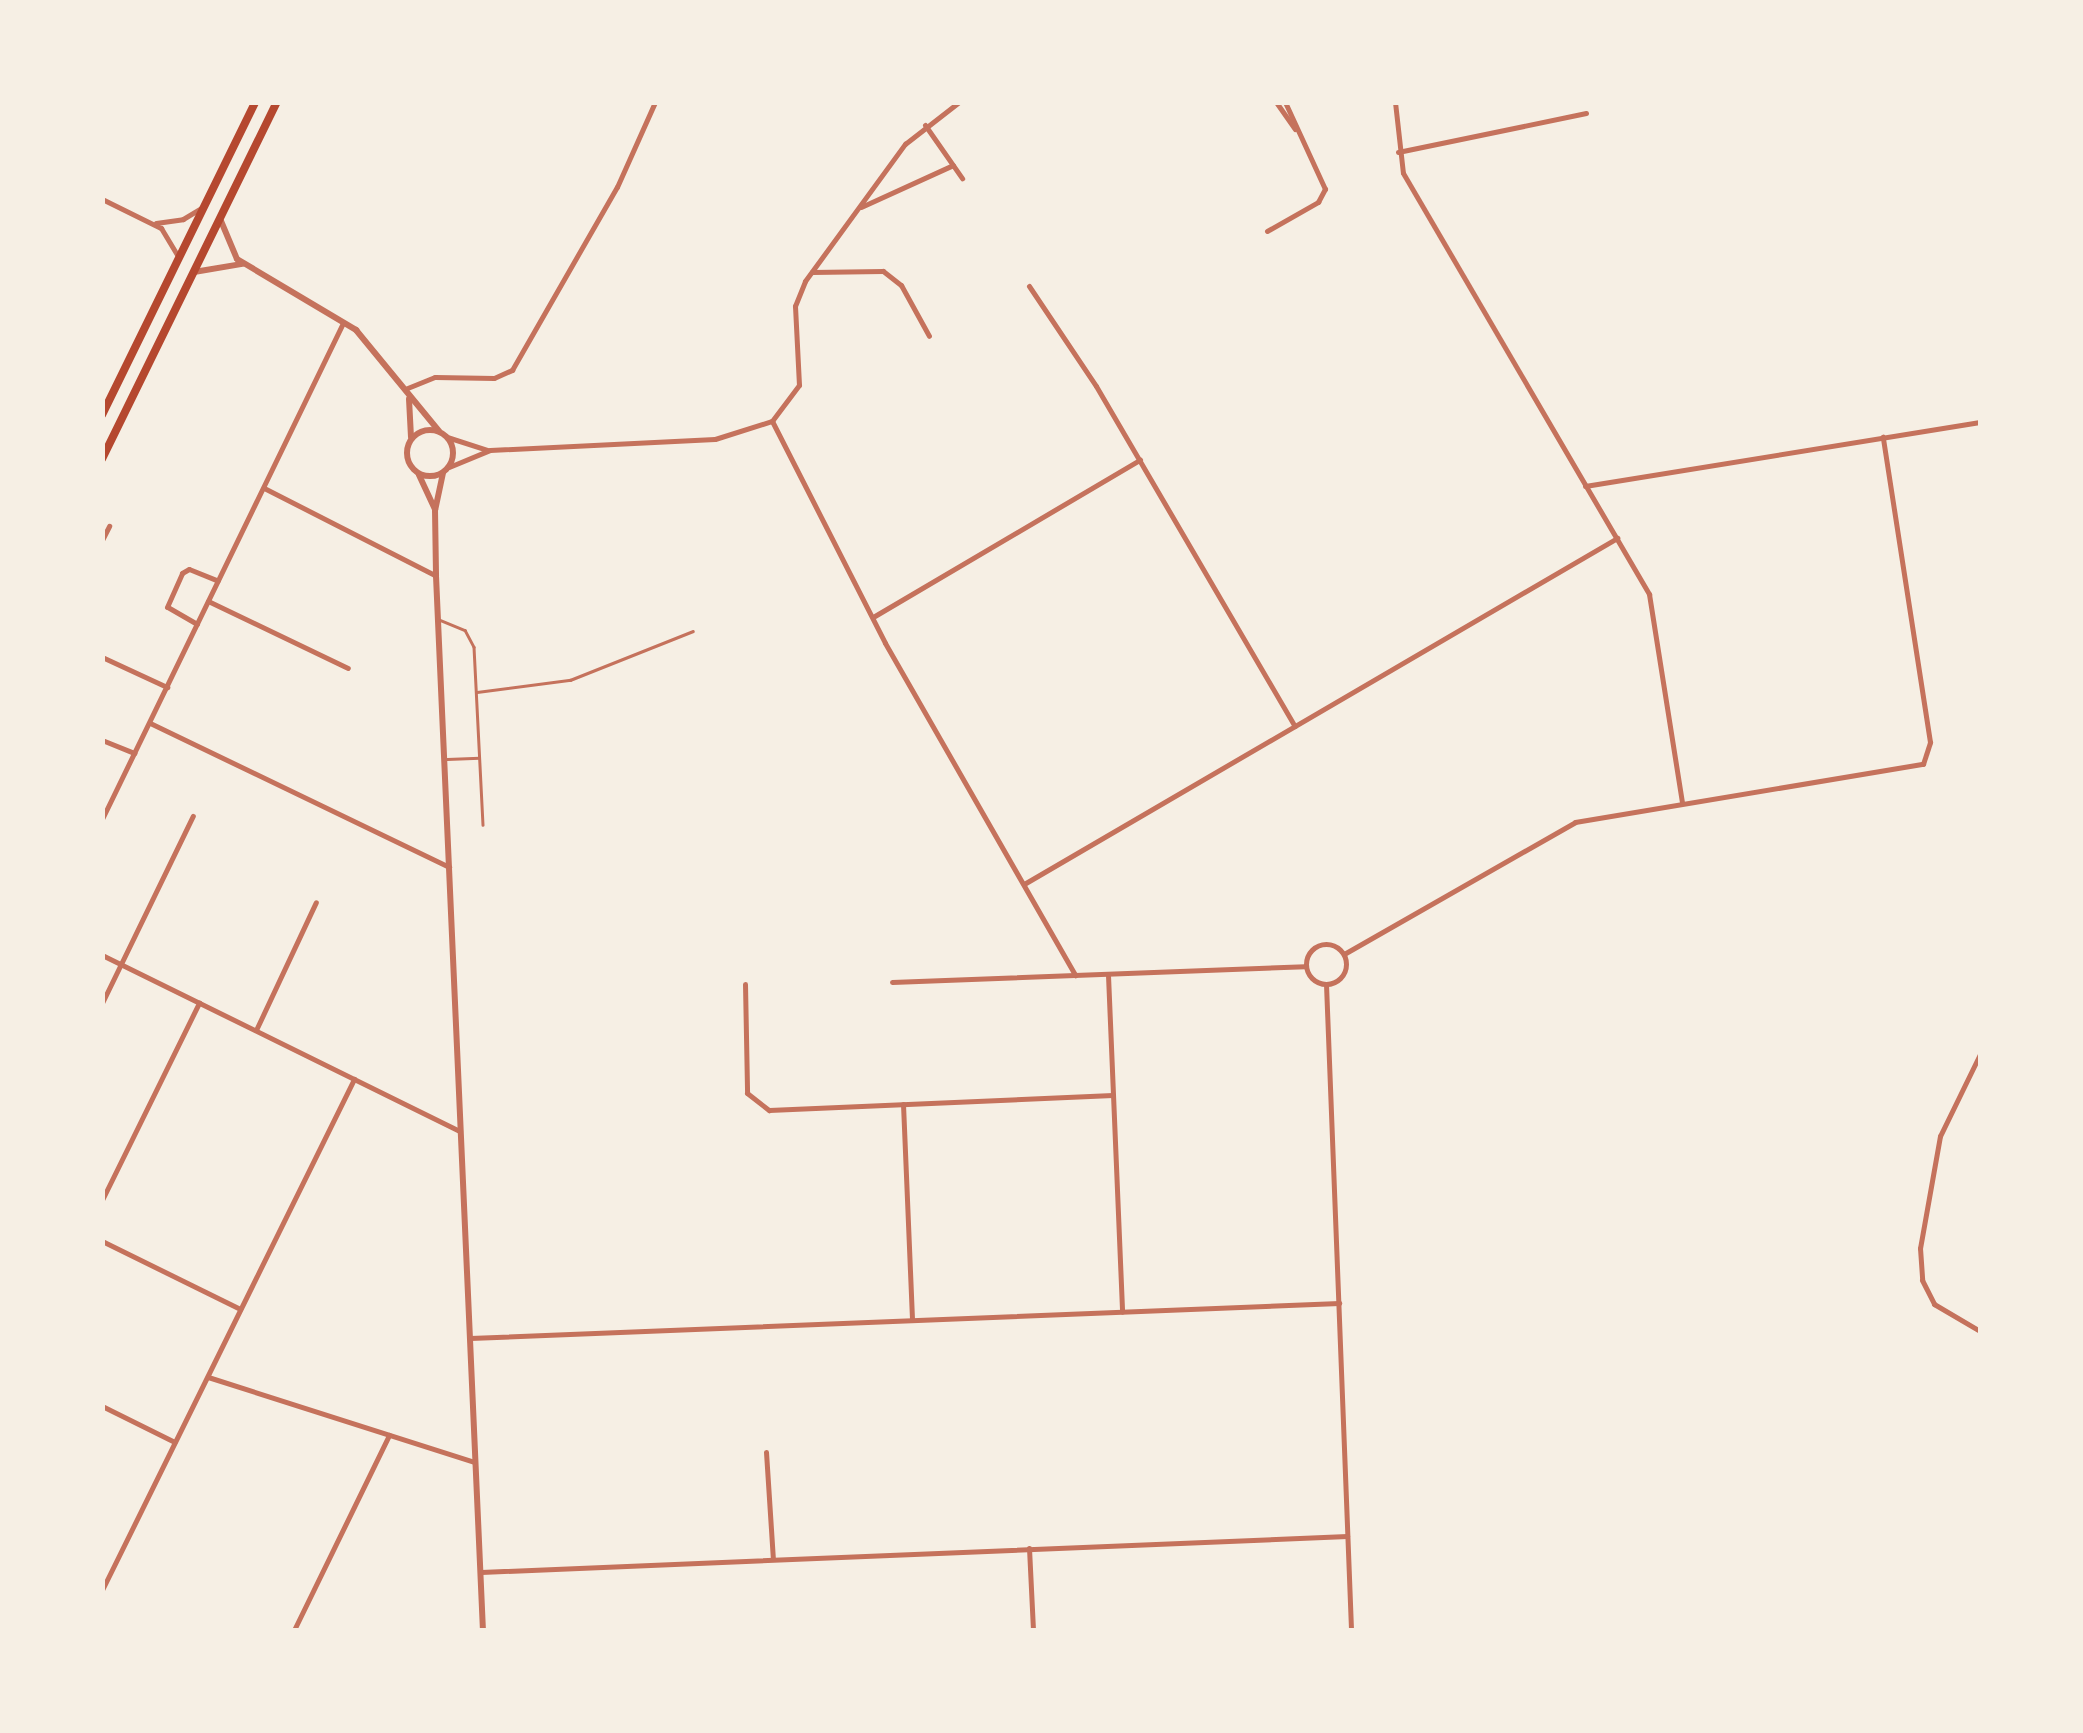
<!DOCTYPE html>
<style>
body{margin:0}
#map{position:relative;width:2083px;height:1733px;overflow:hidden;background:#f6efe4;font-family:"PT Sans Narrow",sans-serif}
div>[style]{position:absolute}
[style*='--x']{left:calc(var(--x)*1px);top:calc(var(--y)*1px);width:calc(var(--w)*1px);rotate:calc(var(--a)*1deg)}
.service>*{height:2.5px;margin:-1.25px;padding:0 1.25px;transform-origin:1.25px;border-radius:1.25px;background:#c5725c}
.minor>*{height:5px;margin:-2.5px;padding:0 2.5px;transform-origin:2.5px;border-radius:2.5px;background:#c5725c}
.minor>.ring{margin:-2.5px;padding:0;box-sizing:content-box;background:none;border:5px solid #c5725c;border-radius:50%}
.tertiary>*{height:6px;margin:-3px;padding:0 3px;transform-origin:3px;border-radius:3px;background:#c5725c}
.tertiary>.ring{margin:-3px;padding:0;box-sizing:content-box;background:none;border:6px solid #c5725c;border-radius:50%}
.trunk>*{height:8px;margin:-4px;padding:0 4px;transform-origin:4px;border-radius:4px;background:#b5482f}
span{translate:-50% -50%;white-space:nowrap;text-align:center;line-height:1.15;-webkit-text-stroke:8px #f6efe4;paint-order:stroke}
.frame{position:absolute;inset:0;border:105px solid #f6efe4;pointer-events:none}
</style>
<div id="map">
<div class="service">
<i style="--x:440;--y:620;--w:27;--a:22"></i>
<i style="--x:465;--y:630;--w:19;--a:62"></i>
<i style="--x:474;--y:647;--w:178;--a:87.1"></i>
<i style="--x:477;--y:692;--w:94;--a:-7.4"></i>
<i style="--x:570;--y:680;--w:132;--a:-21.7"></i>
<i style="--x:447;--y:759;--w:32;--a:-2"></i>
</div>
<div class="minor">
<i style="--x:1276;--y:102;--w:33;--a:55"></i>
<i style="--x:1395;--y:102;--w:71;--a:83.6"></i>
<i style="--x:1403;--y:173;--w:488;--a:59.7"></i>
<i style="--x:1649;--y:594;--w:211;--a:81"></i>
<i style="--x:925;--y:125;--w:65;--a:55.1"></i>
<i style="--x:1398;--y:152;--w:192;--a:-11.7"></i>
<i style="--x:102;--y:199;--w:66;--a:26.2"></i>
<i style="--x:161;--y:228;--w:33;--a:59"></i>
<i style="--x:861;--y:207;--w:101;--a:-24.5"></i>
<i style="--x:156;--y:223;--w:27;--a:-8"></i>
<i style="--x:183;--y:219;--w:21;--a:-31"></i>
<i style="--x:1267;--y:231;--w:59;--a:-29.6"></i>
<i style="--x:1318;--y:202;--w:15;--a:-62"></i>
<i style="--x:1325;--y:189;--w:96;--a:-114.7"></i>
<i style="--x:812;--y:272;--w:71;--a:-0.8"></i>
<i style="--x:883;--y:271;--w:23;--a:38"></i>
<i style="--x:901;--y:285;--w:58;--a:61.2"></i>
<i style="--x:1029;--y:286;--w:120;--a:56.2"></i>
<i style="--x:1096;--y:386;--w:394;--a:59.7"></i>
<i style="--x:405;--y:389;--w:32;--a:-22"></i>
<i style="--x:435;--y:377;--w:59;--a:1"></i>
<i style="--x:494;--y:378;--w:20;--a:-24"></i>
<i style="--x:512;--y:370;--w:211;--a:-60.2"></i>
<i style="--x:617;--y:187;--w:93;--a:-65.9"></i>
<i style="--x:772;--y:421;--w:249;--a:63"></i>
<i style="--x:885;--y:643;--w:383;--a:60.2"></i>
<i style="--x:447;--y:437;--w:42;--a:18"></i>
<i style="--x:449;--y:467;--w:44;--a:-22.5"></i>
<i style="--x:490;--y:450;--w:225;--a:-2.8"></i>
<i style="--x:715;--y:439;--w:60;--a:-17.5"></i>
<i style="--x:772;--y:421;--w:45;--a:-53.1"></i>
<i style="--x:799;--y:385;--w:79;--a:-92.9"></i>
<i style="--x:795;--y:306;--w:27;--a:-68"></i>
<i style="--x:805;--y:281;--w:170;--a:-53.9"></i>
<i style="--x:905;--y:144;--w:68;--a:-37.9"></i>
<i style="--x:1585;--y:486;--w:400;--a:-9.2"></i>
<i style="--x:264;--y:488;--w:192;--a:27"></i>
<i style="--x:102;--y:540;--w:16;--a:-63"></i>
<i style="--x:208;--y:601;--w:155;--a:25.6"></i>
<i style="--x:873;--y:617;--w:310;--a:-30.5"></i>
<i style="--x:197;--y:624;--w:34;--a:-150"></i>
<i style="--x:167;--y:607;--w:37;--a:-66"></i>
<i style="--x:182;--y:573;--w:8;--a:-30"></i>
<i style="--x:189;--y:569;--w:31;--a:22"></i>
<i style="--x:102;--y:657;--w:72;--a:24.8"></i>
<i style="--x:150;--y:723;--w:332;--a:25.7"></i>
<i style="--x:102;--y:740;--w:35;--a:22"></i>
<i style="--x:102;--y:819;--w:551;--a:-64.09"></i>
<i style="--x:1024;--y:884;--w:687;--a:-30.26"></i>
<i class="ring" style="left:1306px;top:944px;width:35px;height:35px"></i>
<i style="--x:1344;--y:954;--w:266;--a:-29.7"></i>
<i style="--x:1575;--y:822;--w:353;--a:-9.5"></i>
<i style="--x:1923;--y:764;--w:23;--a:-72"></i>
<i style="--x:1930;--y:742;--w:309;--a:-98.8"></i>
<i style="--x:102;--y:955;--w:399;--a:26.2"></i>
<i style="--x:1108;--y:975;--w:337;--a:87.6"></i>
<i style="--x:892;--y:982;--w:413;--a:-2.2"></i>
<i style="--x:745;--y:984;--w:109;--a:88.9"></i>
<i style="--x:747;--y:1093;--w:28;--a:38"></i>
<i style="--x:769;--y:1110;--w:344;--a:-2.5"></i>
<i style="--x:1326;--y:984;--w:646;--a:87.78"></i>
<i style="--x:102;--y:1003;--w:208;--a:-64.1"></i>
<i style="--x:256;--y:1030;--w:141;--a:-64.9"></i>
<i style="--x:1980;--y:1054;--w:91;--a:116"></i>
<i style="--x:1940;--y:1136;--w:114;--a:100.1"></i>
<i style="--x:1920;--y:1248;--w:32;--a:86"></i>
<i style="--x:1922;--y:1280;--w:27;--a:63"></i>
<i style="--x:1934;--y:1304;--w:53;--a:30.4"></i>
<i style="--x:903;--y:1104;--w:216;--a:87.6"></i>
<i style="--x:102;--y:1200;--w:220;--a:-63.8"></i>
<i style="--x:102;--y:1241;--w:154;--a:26.2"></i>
<i style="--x:470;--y:1338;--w:870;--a:-2.31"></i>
<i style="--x:208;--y:1377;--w:280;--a:17.7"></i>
<i style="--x:102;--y:1406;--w:81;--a:26.3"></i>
<i style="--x:766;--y:1452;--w:107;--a:86.3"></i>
<i style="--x:1029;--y:1548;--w:82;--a:87.2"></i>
<i style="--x:481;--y:1572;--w:867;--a:-2.38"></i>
<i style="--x:102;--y:1590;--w:570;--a:-63.75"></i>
<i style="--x:294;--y:1630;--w:217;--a:-64"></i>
</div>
<div class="tertiary">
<i style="--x:221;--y:221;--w:41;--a:67.2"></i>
<i style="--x:237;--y:259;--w:139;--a:30.8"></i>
<i style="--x:356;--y:330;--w:131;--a:50.6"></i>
<i style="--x:194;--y:272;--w:49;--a:-9.5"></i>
<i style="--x:409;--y:399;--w:38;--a:87"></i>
<i class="ring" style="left:407px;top:430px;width:40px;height:40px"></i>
<i style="--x:443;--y:473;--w:38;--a:102"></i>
<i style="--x:435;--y:510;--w:66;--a:89.1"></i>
<i style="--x:436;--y:576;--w:1055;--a:87.45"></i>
<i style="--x:419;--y:475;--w:38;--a:65"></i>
</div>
<div class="trunk">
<i style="--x:102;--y:415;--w:348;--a:-63.9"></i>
<i style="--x:102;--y:459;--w:398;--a:-63.9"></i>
</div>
<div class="frame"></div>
</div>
